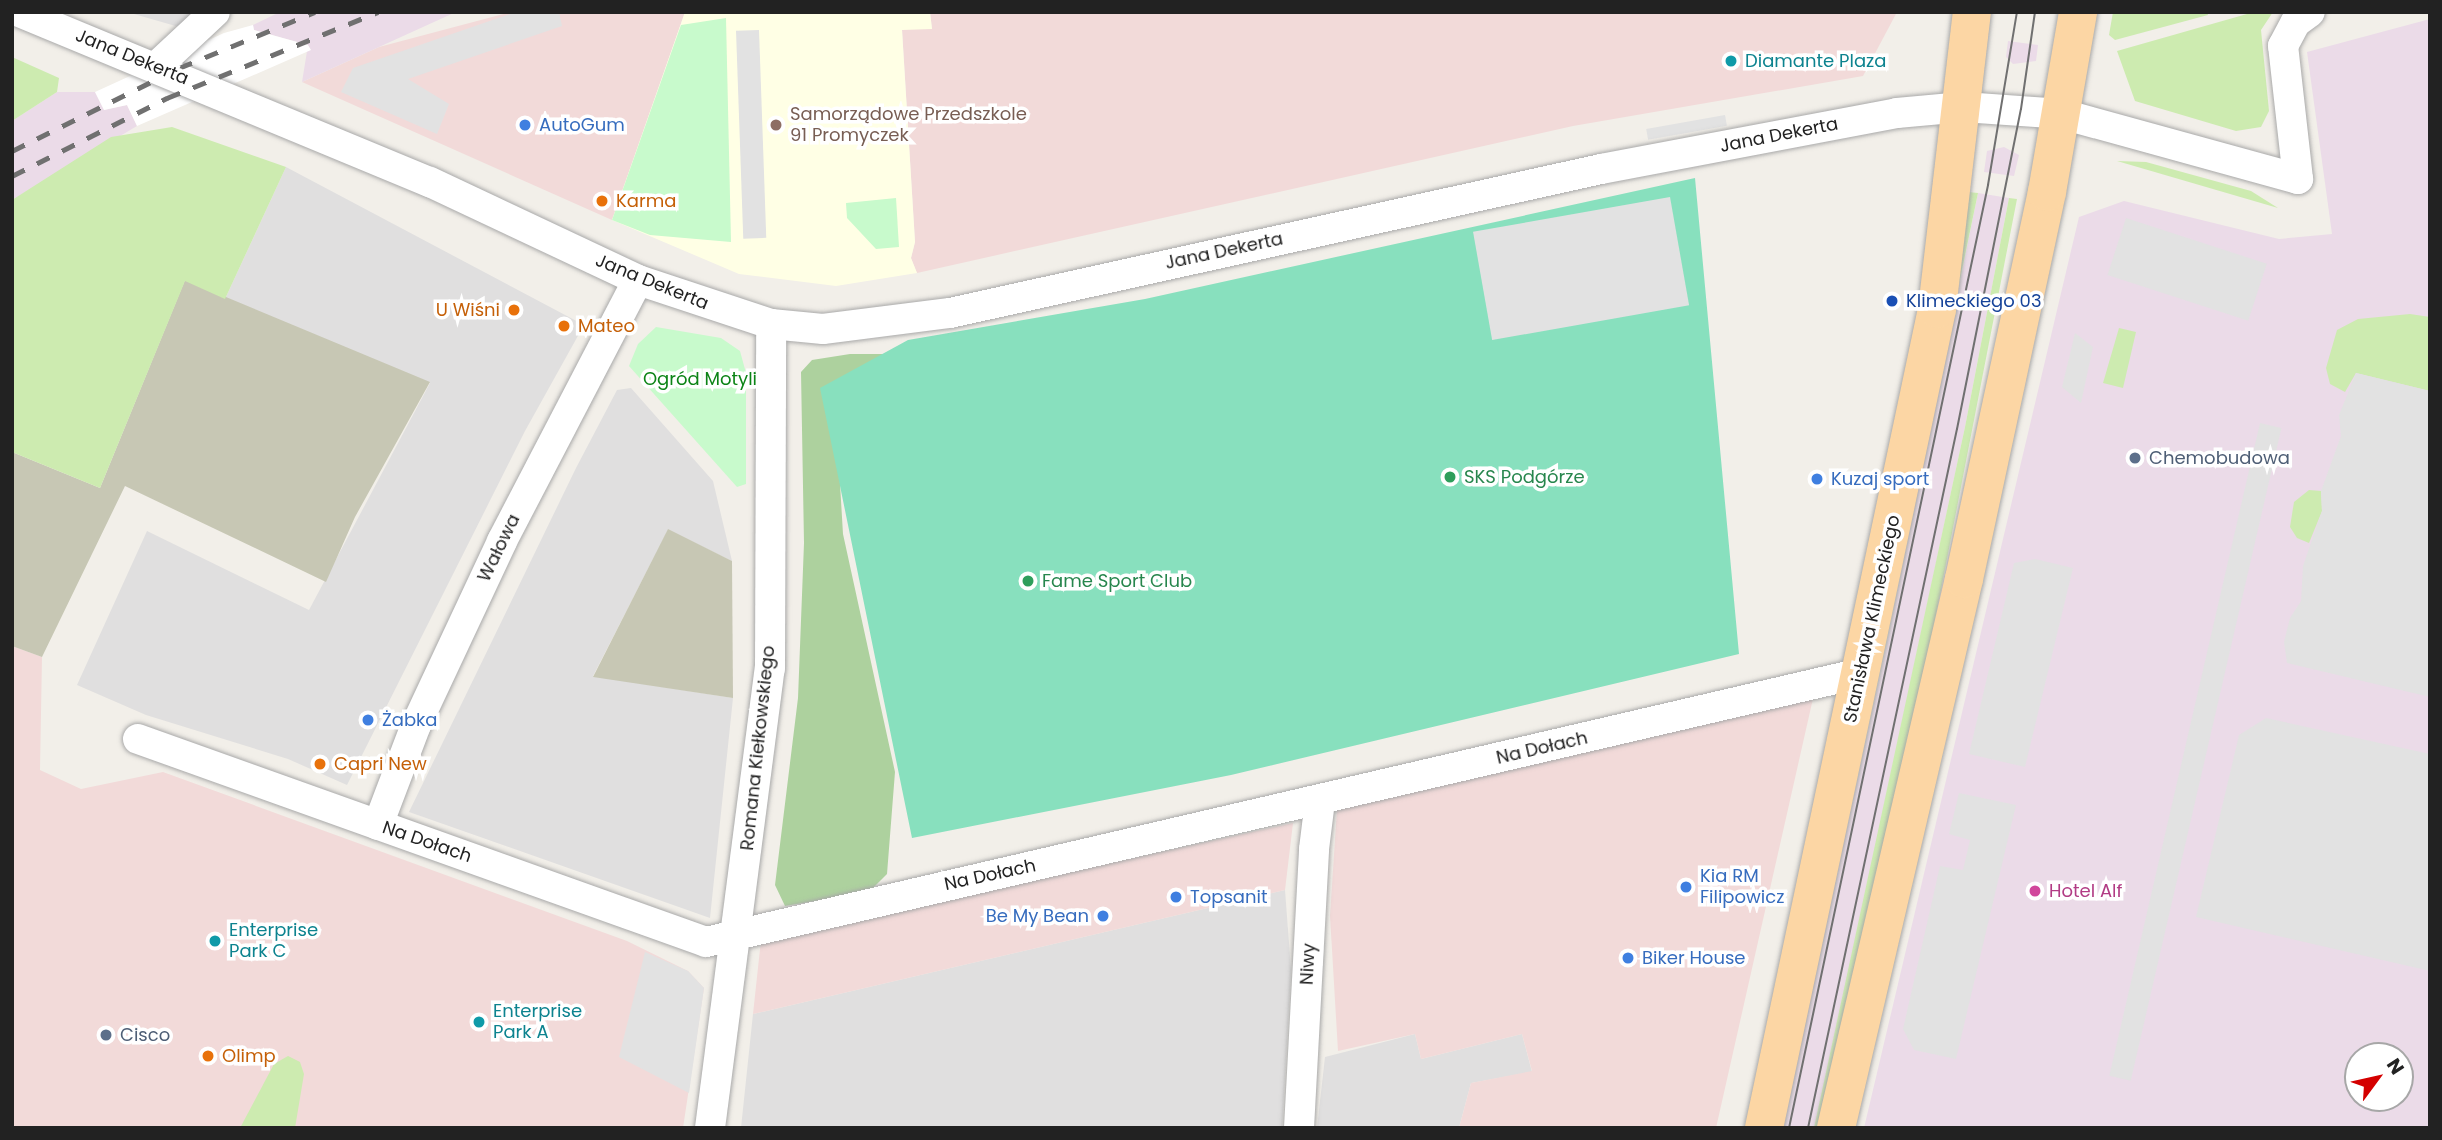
<!DOCTYPE html>
<meta charset="utf-8">
<style>
body{margin:0}
#map{position:relative;width:2442px;height:1140px;overflow:hidden;background:#f2efe9;font-family:Poppins,sans-serif}
div>[style]{position:absolute}
[style*='--x']{left:calc(var(--x)*1px);top:calc(var(--y)*1px);width:calc(var(--w)*1px);rotate:calc(var(--a)*1deg)}
.residential>*{inset:0;background:#e0dfdf}
.commercial>*{inset:0;background:#f2dad9}
.industrial>*{inset:0;background:#ebdbe8}
.education>*{inset:0;background:#ffffe5}
.construction>*{inset:0;background:#c7c7b4}
.grass>*{inset:0;background:#cdebb0}
.forest>*{inset:0;background:#add19e}
.park>*{inset:0;background:#c8facc}
.pitch>*{inset:0;background:#88e0be}
.parking>*{inset:0;background:#e2e2e2;transform-origin:0 0}
.pier>*{inset:0;background:#fff}
.roads{filter:drop-shadow(0 0 2px #a9a9a9) drop-shadow(0 0 2px #a9a9a9)}
.minor>*{height:30px;margin:-15px;padding:0 15px;transform-origin:15px;border-radius:15px;background:#fff}
.primary>*{height:38px;margin:-19px;padding:0 19px;transform-origin:19px;border-radius:19px;background:#fcd6a4}
.tram>*{height:2px;margin:-1px;padding:0 1px;transform-origin:1px;border-radius:1px;background:#707070}
.rail>*{height:5px;margin-top:-2.5px;transform-origin:0;background:repeating-linear-gradient(90deg,#707070 0 14px,transparent 0 28px)}
.dots>*{width:19px;height:19px;translate:-50% -50%;box-sizing:border-box;border:4px solid #fff;border-radius:50%}
span{translate:-50% -50%;white-space:nowrap;text-align:center;line-height:1.15;-webkit-text-stroke:7px #fff;paint-order:stroke}
.street-label{font-size:18px;color:#222}
.culture-label{font-size:18px;color:#0d838f}
.left{translate:0 -50%;text-align:left}
.education-label{font-size:18px;color:#785e54}
.shop-label{font-size:18px;color:#366cbe}
.right{translate:-100% -50%;text-align:right}
.food-label{font-size:18px;color:#c56008}
.transit-label{font-size:18px;color:#164399}
.park-label{font-size:18px;color:#0c8416}
.service-label{font-size:18px;color:#4e5e75}
.leisure-label{font-size:18px;color:#27864d}
.hotel-label{font-size:18px;color:#b23c85}
.frame{position:absolute;inset:0;border:14px solid #222;pointer-events:none}
.north{position:absolute;left:2344px;top:1042px;width:70px;height:70px;box-sizing:border-box;background:#fff;border:2px solid #a7a7a7;border-radius:50%;rotate:57deg;font-size:19px;font-weight:700;line-height:28px;text-align:center;color:#222}
.north::after{content:'';display:block;margin:auto;width:24px;height:32px;background:#d40000;clip-path:polygon(50% 0,100% 100%,50% 72%,0 100%)}
</style>
<div id="map">
<div class="residential">
<i style="clip-path:polygon(127px 12px,208px 12px,186px 29px)"></i>
<i style="clip-path:polygon(286px 167px,584px 325px,525px 431px,347px 785px,288px 759px,146px 715px,77px 685px,147px 531px,309px 610px,430px 383px,225px 299px)"></i>
<i style="clip-path:polygon(631px 388px,713px 481px,732px 561px,668px 530px,593px 676px,733px 698px,710px 918px,409px 812px,576px 468px,617px 390px)"></i>
<i style="clip-path:polygon(1285px 890px,1291px 970px,1282px 1128px,741px 1128px,753px 1014px)"></i>
<i style="clip-path:polygon(1415px 1034px,1421px 1059px,1522px 1034px,1532px 1072px,1471px 1083px,1459px 1128px,1317px 1128px,1325px 1057px)"></i>
</div>
<div class="commercial">
<i style="clip-path:polygon(511px 12px,685px 12px,612px 220px,302px 82px,379px 47px)"></i>
<i style="clip-path:polygon(930px 12px,1897px 12px,1863px 76px,1573px 126px,917px 273px,911px 258px,915px 242px,902px 29px,932px 29px)"></i>
<i style="clip-path:polygon(12px 646px,42px 657px,40px 770px,81px 789px,163px 772px,627px 941px,688px 971px,704px 988px,683px 1128px,12px 1128px)"></i>
<i style="clip-path:polygon(1814px 694px,1716px 1128px,1459px 1128px,1471px 1083px,1532px 1071px,1522px 1034px,1421px 1059px,1415px 1034px,1338px 1051px,1330px 916px,1337px 809px)"></i>
<i style="clip-path:polygon(1293px 823px,1285px 890px,753px 1014px,761px 940px)"></i>
</div>
<div class="industrial">
<i style="clip-path:polygon(280px 12px,456px 12px,302px 82px,308px 45px,254px 30px,253px 25px)"></i>
<i style="clip-path:polygon(evenodd,2430px 19px,2430px 1128px,1864px 1128px,2079px 217px,2124px 201px,2279px 239px,2332px 234px,2307px 52px,2430px 19px,2358px 1056px,2400px 1056px,2400px 1098px,2358px 1098px,2358px 1056px)"></i>
<i style="clip-path:polygon(2008px 41px,2038px 45px,2036px 61px,2013px 64px,2006px 57px)"></i>
<i style="clip-path:polygon(57px 92px,95px 92px,104px 110px,127px 105px,137px 126px,12px 200px,12px 121px)"></i>
<i style="clip-path:polygon(2004px 147px,2019px 155px,2014px 176px,1984px 172px,1987px 151px)"></i>
<i style="clip-path:polygon(1978px 193px,2009px 198px,1965px 427px,1817px 1120px,1814px 1128px,1782px 1128px,1885px 653px)"></i>
</div>
<div class="education">
<i style="clip-path:polygon(685px 12px,930px 12px,932px 29px,902px 30px,915px 242px,911px 258px,917px 273px,836px 286px,739px 274px,612px 220px)"></i>
</div>
<div class="construction">
<i style="clip-path:polygon(185px 280px,430px 382px,355px 517px,326px 582px,125px 486px,42px 657px,12px 646px,12px 452px,100px 488px)"></i>
<i style="clip-path:polygon(668px 529px,732px 561px,733px 698px,593px 677px)"></i>
</div>
<div class="grass">
<i style="clip-path:polygon(2113px 12px,2207px 12px,2208px 15px,2115px 40px,2109px 35px)"></i>
<i style="clip-path:polygon(2254px 12px,2273px 12px,2261px 30px,2269px 111px,2261px 127px,2236px 131px,2135px 101px,2117px 51px)"></i>
<i style="clip-path:polygon(12px 57px,59px 78px,57px 92px,12px 121px)"></i>
<i style="clip-path:polygon(172px 127px,286px 167px,225px 299px,185px 281px,100px 488px,12px 452px,12px 200px,111px 137px)"></i>
<i style="clip-path:polygon(2117px 161px,2146px 162px,2251px 191px,2278px 208px)"></i>
<i style="clip-path:polygon(1968px 192px,1978px 193px,1883px 650px)"></i>
<i style="clip-path:polygon(2009px 198px,2017px 199px,1931px 641px,1818px 1128px,1814px 1128px,1965px 427px)"></i>
<i style="clip-path:polygon(2410px 314px,2430px 317px,2430px 391px,2356px 373px,2345px 392px,2330px 384px,2326px 368px,2337px 330px,2358px 319px)"></i>
<i style="clip-path:polygon(2119px 328px,2136px 332px,2123px 388px,2103px 383px)"></i>
<i style="clip-path:polygon(2309px 490px,2321px 491px,2322px 511px,2309px 543px,2297px 538px,2290px 527px,2294px 502px)"></i>
<i style="clip-path:polygon(288px 1056px,300px 1062px,304px 1074px,295px 1128px,240px 1128px,274px 1064px)"></i>
</div>
<div class="forest">
<i style="clip-path:polygon(850px 354px,894px 354px,839px 467px,843px 534px,895px 772px,887px 874px,869px 892px,785px 906px,775px 885px,798px 698px,804px 543px,801px 372px,812px 360px)"></i>
</div>
<div class="park">
<i style="clip-path:polygon(726px 18px,731px 242px,650px 235px,612px 220px,681px 25px)"></i>
<i style="clip-path:polygon(896px 198px,899px 247px,876px 249px,847px 218px,846px 203px)"></i>
<i style="clip-path:polygon(656px 327px,721px 338px,740px 351px,746px 373px,746px 484px,737px 487px,629px 366px,638px 344px)"></i>
</div>
<div class="pitch">
<i style="clip-path:polygon(1695px 178px,1739px 654px,1231px 775px,912px 838px,820px 388px,908px 340px,1145px 299px)"></i>
</div>
<div class="parking">
<i style="clip-path:polygon(516px 12px,559px 12px,562px 26px,408px 79px,449px 104px,437px 134px,341px 92px,353px 68px)"></i>
<i style="left:759px;top:30px;width:208px;height:23px;rotate:88deg"></i>
<i style="left:1725px;top:115px;width:11px;height:80px;rotate:80deg"></i>
<i style="left:1670px;top:197px;width:110px;height:200px;rotate:80deg"></i>
<i style="left:2126px;top:218px;width:148px;height:60px;rotate:18deg"></i>
<i style="clip-path:polygon(2075px 333px,2093px 347px,2081px 403px,2062px 387px)"></i>
<i style="clip-path:polygon(2356px 373px,2430px 391px,2430px 697px,2287px 663px,2284px 642px,2290px 618px,2301px 601px,2303px 566px,2322px 511px,2321px 491px,2341px 436px,2339px 415px)"></i>
<i style="left:2260px;top:423px;width:22px;height:670px;rotate:13deg"></i>
<i style="clip-path:polygon(2035px 559px,2073px 568px,2025px 767px,1969px 754px,2014px 563px)"></i>
<i style="clip-path:polygon(2266px 718px,2430px 754px,2430px 971px,2196px 917px,2239px 735px)"></i>
<i style="clip-path:polygon(1959px 793px,2016px 805px,1956px 1059px,1914px 1050px,1903px 1029px,1940px 866px,1963px 870px,1970px 840px,1949px 834px)"></i>
<i style="clip-path:polygon(645px 952px,688px 971px,704px 988px,689px 1093px,619px 1057px)"></i>
</div>
<div class="pier">
<i style="clip-path:polygon(253px 25px,254px 30px,308px 45px,311px 50px,137px 126px,127px 105px,104px 110px,95px 92px,224px 33px)"></i>
</div>
<div class="roads">
<div class="minor">
<i style="--x:19;--y:12;--w:445;--a:22.5"></i>
<i style="--x:430;--y:182;--w:230;--a:25.2"></i>
<i style="--x:638;--y:280;--w:140;--a:18.3"></i>
<i style="--x:771;--y:324;--w:52;--a:5.5"></i>
<i style="--x:823;--y:329;--w:128;--a:-7.2"></i>
<i style="--x:950;--y:313;--w:667;--a:-12.47"></i>
<i style="--x:1601;--y:169;--w:301;--a:-10.7"></i>
<i style="--x:1897;--y:113;--w:66;--a:-5.2"></i>
<i style="--x:1963;--y:107;--w:99;--a:4"></i>
<i style="--x:2062;--y:114;--w:245;--a:15.4"></i>
<i style="--x:2298;--y:179;--w:134;--a:-96.4"></i>
<i style="--x:2283;--y:46;--w:27;--a:-62"></i>
<i style="--x:2296;--y:22;--w:17;--a:-36"></i>
<i style="--x:157;--y:66;--w:79;--a:-43"></i>
<i style="--x:138;--y:739;--w:603;--a:19.67"></i>
<i style="--x:706;--y:942;--w:1186;--a:-13.11"></i>
<i style="--x:378;--y:825;--w:107;--a:-69.2"></i>
<i style="--x:416;--y:725;--w:203;--a:-64.9"></i>
<i style="--x:502;--y:541;--w:294;--a:-62.5"></i>
<i style="--x:710;--y:1128;--w:463;--a:-82.6"></i>
<i style="--x:770;--y:669;--w:345;--a:-89.8"></i>
<i style="--x:1299;--y:1128;--w:279;--a:-86.9"></i>
<i style="--x:1314;--y:849;--w:48;--a:-82.9"></i>
</div>
<div class="primary">
<i style="--x:1764;--y:1128;--w:837;--a:-78.07"></i>
<i style="--x:1937;--y:309;--w:299;--a:-83.3"></i>
<i style="--x:1836;--y:1128;--w:564;--a:-76.88"></i>
<i style="--x:1964;--y:579;--w:396;--a:-77.9"></i>
<i style="--x:2047;--y:192;--w:183;--a:-80.2"></i>
</div>
</div>
<div class="tram">
<i style="--x:1789;--y:1128;--w:964;--a:-78.08"></i>
<i style="--x:1988;--y:185;--w:175;--a:-80.5"></i>
<i style="--x:1808;--y:1128;--w:715;--a:-77.97"></i>
<i style="--x:1957;--y:429;--w:326;--a:-78.7"></i>
<i style="--x:2021;--y:109;--w:98;--a:-81.8"></i>
</div>
<div class="rail">
<i style="--x:12;--y:151;--w:186;--a:-26.4"></i>
<i style="--x:179;--y:68;--w:147;--a:-22.4"></i>
<i style="--x:12;--y:176;--w:174;--a:-26.7"></i>
<i style="--x:167;--y:98;--w:228;--a:-22.2"></i>
</div>
<div class="dots">
<i style="left:1731px;top:61px;background:#0f9aa8"></i>
<i style="left:525px;top:125px;background:#3f7fe0"></i>
<i style="left:776px;top:125px;background:#8d6e63"></i>
<i style="left:602px;top:201px;background:#e8710a"></i>
<i style="left:1892px;top:301px;background:#1a4fb4"></i>
<i style="left:514px;top:310px;background:#e8710a"></i>
<i style="left:564px;top:326px;background:#e8710a"></i>
<i style="left:2135px;top:458px;background:#5c6f8a"></i>
<i style="left:1450px;top:477px;background:#2e9e5b"></i>
<i style="left:1817px;top:479px;background:#3f7fe0"></i>
<i style="left:1028px;top:581px;background:#2e9e5b"></i>
<i style="left:368px;top:720px;background:#3f7fe0"></i>
<i style="left:320px;top:764px;background:#e8710a"></i>
<i style="left:1686px;top:887px;background:#3f7fe0"></i>
<i style="left:2035px;top:891px;background:#d1479c"></i>
<i style="left:1176px;top:897px;background:#3f7fe0"></i>
<i style="left:1103px;top:916px;background:#3f7fe0"></i>
<i style="left:215px;top:941px;background:#0f9aa8"></i>
<i style="left:1628px;top:958px;background:#3f7fe0"></i>
<i style="left:479px;top:1022px;background:#0f9aa8"></i>
<i style="left:106px;top:1035px;background:#5c6f8a"></i>
<i style="left:208px;top:1056px;background:#e8710a"></i>
</div>
<div class="street-label">
<span style="left:132px;top:57px;rotate:22deg">Jana Dekerta</span>
<span style="left:1779px;top:135px;rotate:-11deg">Jana Dekerta</span>
<span style="left:1224px;top:251px;rotate:-12deg">Jana Dekerta</span>
<span style="left:652px;top:282px;rotate:22deg">Jana Dekerta</span>
<span style="left:499px;top:548px;rotate:-64deg">Wałowa</span>
<span style="left:1872px;top:619px;rotate:-78deg">Stanisława Klimeckiego</span>
<span style="left:758px;top:748px;rotate:-84deg">Romana Kiełkowskiego</span>
<span style="left:1542px;top:748px;rotate:-13deg">Na Dołach</span>
<span style="left:427px;top:842px;rotate:19deg">Na Dołach</span>
<span style="left:990px;top:875px;rotate:-12deg">Na Dołach</span>
<span style="left:1308px;top:964px;rotate:-87deg">Niwy</span>
</div>
<div class="culture-label">
<span class="left" style="left:1745px;top:61px">Diamante Plaza</span>
<span class="left" style="left:229px;top:941px">Enterprise<br>Park C</span>
<span class="left" style="left:493px;top:1022px">Enterprise<br>Park A</span>
</div>
<div class="education-label">
<span class="left" style="left:790px;top:125px">Samorządowe Przedszkole<br>91 Promyczek</span>
</div>
<div class="shop-label">
<span class="left" style="left:539px;top:125px">AutoGum</span>
<span class="left" style="left:1831px;top:479px">Kuzaj sport</span>
<span class="left" style="left:382px;top:720px">Żabka</span>
<span class="left" style="left:1700px;top:887px">Kia RM<br>Filipowicz</span>
<span class="left" style="left:1190px;top:897px">Topsanit</span>
<span class="right" style="left:1089px;top:916px">Be My Bean</span>
<span class="left" style="left:1642px;top:958px">Biker House</span>
</div>
<div class="food-label">
<span class="left" style="left:616px;top:201px">Karma</span>
<span class="right" style="left:500px;top:310px">U Wiśni</span>
<span class="left" style="left:578px;top:326px">Mateo</span>
<span class="left" style="left:334px;top:764px">Capri New</span>
<span class="left" style="left:222px;top:1056px">Olimp</span>
</div>
<div class="transit-label">
<span class="left" style="left:1906px;top:301px">Klimeckiego 03</span>
</div>
<div class="park-label">
<span style="left:700px;top:379px">Ogród Motyli</span>
</div>
<div class="service-label">
<span class="left" style="left:2149px;top:458px">Chemobudowa</span>
<span class="left" style="left:120px;top:1035px">Cisco</span>
</div>
<div class="leisure-label">
<span class="left" style="left:1464px;top:477px">SKS Podgórze</span>
<span class="left" style="left:1042px;top:581px">Fame Sport Club</span>
</div>
<div class="hotel-label">
<span class="left" style="left:2049px;top:891px">Hotel Alf</span>
</div>
<div class="frame"></div>
<div class="north">N</div>
</div>
